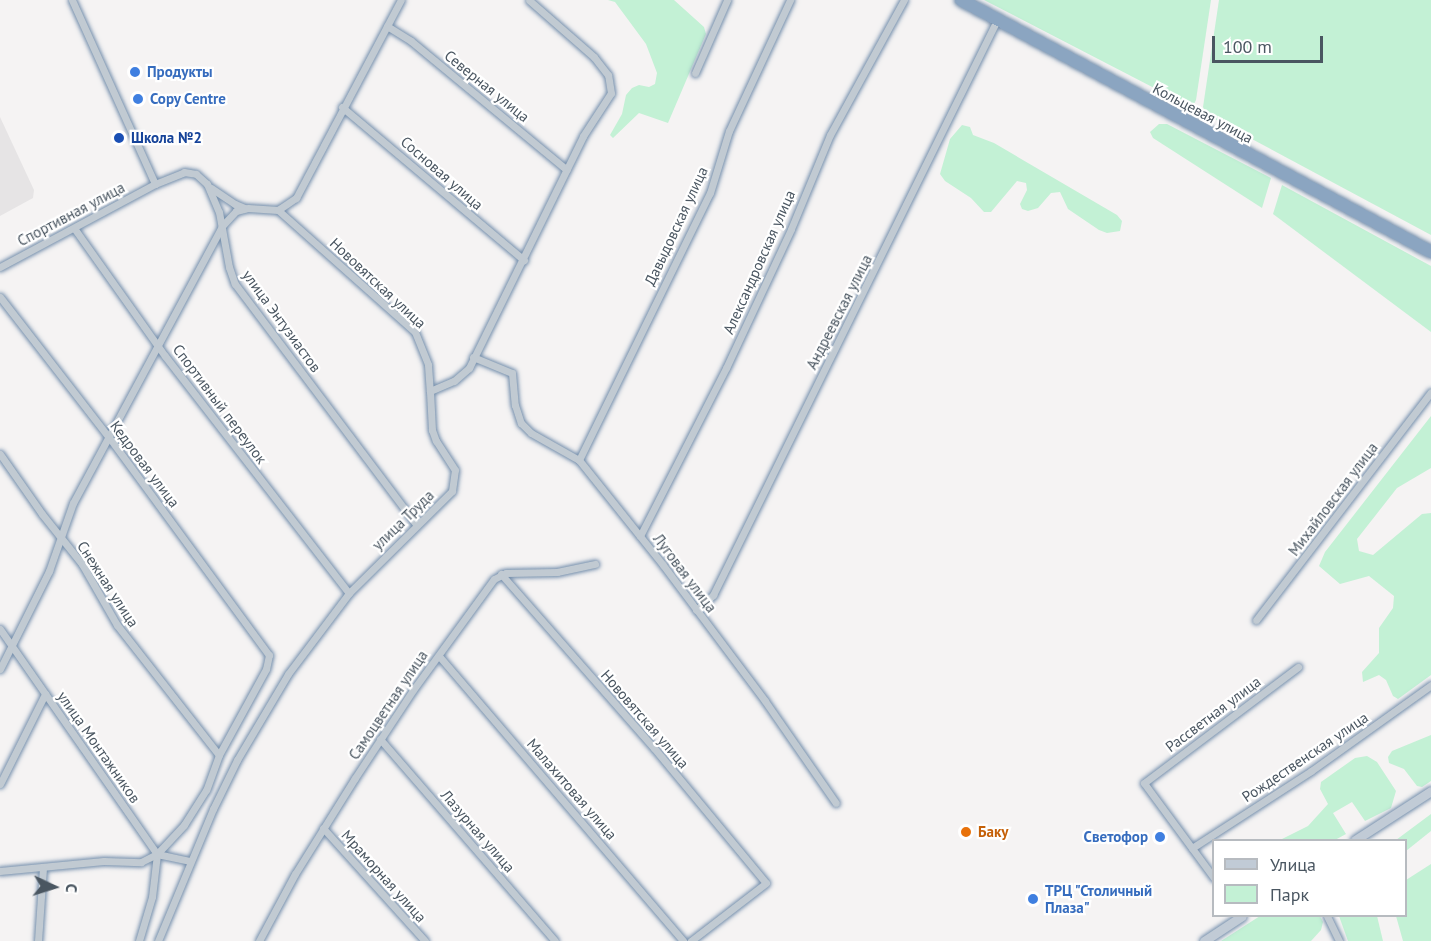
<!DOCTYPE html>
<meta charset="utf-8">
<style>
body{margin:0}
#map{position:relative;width:1431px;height:941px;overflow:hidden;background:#f5f3f3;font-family:"PT Sans",sans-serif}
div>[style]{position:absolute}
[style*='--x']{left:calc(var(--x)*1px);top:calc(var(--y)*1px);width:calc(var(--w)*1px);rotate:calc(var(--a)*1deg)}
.education>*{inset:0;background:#e6e4e5}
.green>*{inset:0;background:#c3f1d5}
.roads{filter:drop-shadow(0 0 2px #7690ad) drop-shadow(0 0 2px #7690ad)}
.street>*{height:7px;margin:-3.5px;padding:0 3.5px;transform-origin:3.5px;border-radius:3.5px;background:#c1cad2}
.secondary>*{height:9px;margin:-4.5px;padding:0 4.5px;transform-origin:4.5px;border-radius:4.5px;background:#c1cbd6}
.highway>*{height:12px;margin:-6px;padding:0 6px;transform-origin:6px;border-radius:6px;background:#8ba5c1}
.dots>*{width:16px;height:16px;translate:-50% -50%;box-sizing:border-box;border:3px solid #fff;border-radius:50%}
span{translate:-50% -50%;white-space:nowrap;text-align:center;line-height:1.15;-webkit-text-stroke:4.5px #fff;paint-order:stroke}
.shop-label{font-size:15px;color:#366cbe;font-weight:700}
.left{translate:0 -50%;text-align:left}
.right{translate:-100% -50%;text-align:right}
.street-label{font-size:15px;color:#4a5661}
.transit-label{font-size:15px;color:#164399;font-weight:700}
.food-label{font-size:15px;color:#c56008;font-weight:700}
.legend{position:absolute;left:1212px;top:839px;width:195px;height:78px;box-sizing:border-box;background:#fff;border:2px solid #b7bbc0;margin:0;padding:8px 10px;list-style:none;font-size:18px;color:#4a5661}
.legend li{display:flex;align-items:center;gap:12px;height:30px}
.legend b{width:30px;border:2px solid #b7bbc0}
.north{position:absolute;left:24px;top:857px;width:60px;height:60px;-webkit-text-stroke:4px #fff;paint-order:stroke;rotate:94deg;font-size:16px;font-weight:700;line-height:24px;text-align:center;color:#4a5661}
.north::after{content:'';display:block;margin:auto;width:21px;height:27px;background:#4a5661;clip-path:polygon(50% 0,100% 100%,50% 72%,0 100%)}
.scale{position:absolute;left:1212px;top:36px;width:111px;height:27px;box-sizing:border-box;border:3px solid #4a5661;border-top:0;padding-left:8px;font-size:18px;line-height:21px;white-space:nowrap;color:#4a5661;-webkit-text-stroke:4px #fff;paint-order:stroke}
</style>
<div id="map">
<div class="education">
<i style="clip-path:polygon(0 117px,34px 190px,33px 198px,0 216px)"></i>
</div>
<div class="green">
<i style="clip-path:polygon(608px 0,674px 0,704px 27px,706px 34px,668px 123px,639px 113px,613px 138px,610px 135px,622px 114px,626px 95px,632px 88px,639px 85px,649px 87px,655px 84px,657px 73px,646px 44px,615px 2px)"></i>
<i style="clip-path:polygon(984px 0,1211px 0,1196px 100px,1193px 106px,1187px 105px)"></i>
<i style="clip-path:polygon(1219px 0,1431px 0,1431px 235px,1207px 115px,1203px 107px)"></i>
<i style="clip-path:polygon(1159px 124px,1167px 124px,1271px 178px,1262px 208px,1153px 138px,1150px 132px)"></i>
<i style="clip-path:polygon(962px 125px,970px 127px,973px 135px,994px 143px,1117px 215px,1122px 221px,1120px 231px,1107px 233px,1099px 230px,1068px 209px,1060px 192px,1051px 193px,1038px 208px,1028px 211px,1022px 209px,1020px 204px,1027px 190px,1026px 183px,1017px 181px,991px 212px,984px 212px,971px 198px,945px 181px,940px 174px,950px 139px)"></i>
<i style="clip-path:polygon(1282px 185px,1431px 266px,1431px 332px,1273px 214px)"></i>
<i style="clip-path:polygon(1431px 416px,1431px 468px,1397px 488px,1357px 539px,1359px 551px,1373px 555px,1422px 514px,1431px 513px,1431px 675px,1398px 699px,1393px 696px,1386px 680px,1379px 675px,1363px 682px,1362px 672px,1379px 653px,1379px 628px,1393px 608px,1394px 596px,1369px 576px,1340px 584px,1319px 566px,1325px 552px)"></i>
<i style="clip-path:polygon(1431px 735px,1431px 781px,1422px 787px,1417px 786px,1404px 769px,1389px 763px,1388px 757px,1392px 751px)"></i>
<i style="clip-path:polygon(1367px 756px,1377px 762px,1396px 791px,1391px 808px,1365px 821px,1352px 802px,1333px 813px,1346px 834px,1335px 840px,1280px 840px,1308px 826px,1328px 804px,1320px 789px,1321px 782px,1355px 758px)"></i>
<i style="clip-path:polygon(1431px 814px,1431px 831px,1406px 851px,1406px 840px,1396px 840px)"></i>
<i style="clip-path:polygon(1431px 864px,1431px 941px,1403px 941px,1396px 916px,1406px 916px,1406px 880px)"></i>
<i style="clip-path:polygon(1260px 916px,1320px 916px,1323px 922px,1321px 930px,1311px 941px,1221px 941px)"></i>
<i style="clip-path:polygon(1339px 916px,1377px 916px,1383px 941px,1348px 941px)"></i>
</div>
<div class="roads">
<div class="street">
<i style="--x:72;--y:0;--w:202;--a:65.7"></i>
<i style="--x:155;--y:184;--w:31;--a:-22"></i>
<i style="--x:184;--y:172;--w:12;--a:9"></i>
<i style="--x:196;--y:174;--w:15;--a:42"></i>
<i style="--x:207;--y:184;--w:30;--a:67"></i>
<i style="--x:219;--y:212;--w:56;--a:79.7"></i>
<i style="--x:229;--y:267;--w:18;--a:71"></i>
<i style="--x:235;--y:284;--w:301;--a:53"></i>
<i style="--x:387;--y:26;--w:28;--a:32"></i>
<i style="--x:411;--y:41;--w:202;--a:39.6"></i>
<i style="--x:695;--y:73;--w:80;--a:-66.3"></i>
<i style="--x:342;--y:107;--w:238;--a:40.1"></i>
<i style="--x:211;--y:188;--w:29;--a:34"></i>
<i style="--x:235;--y:204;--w:11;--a:22"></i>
<i style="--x:278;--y:210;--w:183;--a:41.7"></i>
<i style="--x:415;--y:332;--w:35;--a:68"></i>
<i style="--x:428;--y:365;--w:26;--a:86"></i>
<i style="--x:74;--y:228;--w:157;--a:54.6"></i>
<i style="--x:165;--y:356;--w:300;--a:52.2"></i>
<i style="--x:0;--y:267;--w:176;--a:-28.2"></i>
<i style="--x:0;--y:297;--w:176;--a:52.2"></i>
<i style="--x:108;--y:436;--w:272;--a:53.7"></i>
<i style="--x:269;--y:655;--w:14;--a:102"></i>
<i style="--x:266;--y:669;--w:98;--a:118.7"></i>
<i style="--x:219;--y:755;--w:37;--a:110"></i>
<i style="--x:206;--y:790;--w:41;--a:122.2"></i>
<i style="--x:184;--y:825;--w:40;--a:133"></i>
<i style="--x:157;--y:854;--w:43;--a:96.6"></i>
<i style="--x:152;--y:897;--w:46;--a:106.5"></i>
<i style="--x:473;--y:357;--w:42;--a:22.3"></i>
<i style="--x:512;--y:373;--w:32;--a:85"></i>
<i style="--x:515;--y:405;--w:19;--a:72"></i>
<i style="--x:521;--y:423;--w:14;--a:45"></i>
<i style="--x:531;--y:433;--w:55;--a:29.4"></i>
<i style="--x:579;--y:460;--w:134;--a:51.3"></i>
<i style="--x:663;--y:565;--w:170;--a:53.1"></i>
<i style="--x:765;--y:701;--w:124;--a:55.2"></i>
<i style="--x:0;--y:454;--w:73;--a:55"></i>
<i style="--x:42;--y:514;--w:64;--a:51.3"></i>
<i style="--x:82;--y:564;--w:70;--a:60.2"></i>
<i style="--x:117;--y:625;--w:165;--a:51.9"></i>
<i style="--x:579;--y:460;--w:297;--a:-63.9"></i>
<i style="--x:710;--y:193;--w:65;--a:-73"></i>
<i style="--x:729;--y:131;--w:145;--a:-65"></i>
<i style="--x:640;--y:536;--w:189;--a:-62.9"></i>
<i style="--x:726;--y:368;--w:153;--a:-64.9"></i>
<i style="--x:791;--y:229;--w:102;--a:-67.5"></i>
<i style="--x:830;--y:135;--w:154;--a:-61.3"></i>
<i style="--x:501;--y:574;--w:232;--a:48.7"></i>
<i style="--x:654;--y:748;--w:175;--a:50.3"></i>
<i style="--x:766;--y:883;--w:95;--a:142.3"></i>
<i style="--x:696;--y:610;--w:23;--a:-41"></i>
<i style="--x:713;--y:595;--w:641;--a:-63.71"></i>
<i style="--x:1256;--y:620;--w:287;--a:-52.5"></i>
<i style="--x:0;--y:629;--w:274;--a:55.1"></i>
<i style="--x:157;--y:854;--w:33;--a:12"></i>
<i style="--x:439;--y:656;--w:375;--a:49.4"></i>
<i style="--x:0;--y:669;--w:110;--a:-63.4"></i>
<i style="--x:49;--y:571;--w:72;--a:-70.6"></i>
<i style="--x:73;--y:503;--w:315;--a:-61.7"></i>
<i style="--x:222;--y:226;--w:21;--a:-47"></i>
<i style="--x:236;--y:211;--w:12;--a:-14"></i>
<i style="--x:248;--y:208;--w:30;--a:4"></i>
<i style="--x:278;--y:210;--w:22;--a:-34"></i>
<i style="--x:296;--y:198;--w:224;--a:-62.1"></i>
<i style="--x:380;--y:739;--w:267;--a:49.1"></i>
<i style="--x:0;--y:784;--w:101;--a:-63.4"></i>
<i style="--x:323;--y:828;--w:152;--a:47.9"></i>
<i style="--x:1192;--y:848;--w:142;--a:-32.9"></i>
<i style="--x:1311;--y:771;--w:148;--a:-35.6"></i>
<i style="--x:0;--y:871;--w:104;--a:-5.5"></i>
<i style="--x:104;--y:861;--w:37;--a:2"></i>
<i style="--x:141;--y:862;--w:18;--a:-27"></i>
<i style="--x:1214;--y:878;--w:118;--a:-126.4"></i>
<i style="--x:1144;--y:783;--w:193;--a:-37"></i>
<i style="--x:1327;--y:916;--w:28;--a:64"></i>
<i style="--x:38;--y:941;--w:74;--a:-86.1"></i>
<i style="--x:158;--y:941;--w:143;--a:-67.4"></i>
<i style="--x:213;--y:809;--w:55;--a:-63.9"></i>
<i style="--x:237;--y:760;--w:100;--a:-59.3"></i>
<i style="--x:288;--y:674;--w:101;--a:-53"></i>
<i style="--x:349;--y:593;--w:145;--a:-44.7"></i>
<i style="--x:452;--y:491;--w:21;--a:-82"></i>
<i style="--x:455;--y:470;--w:35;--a:-123"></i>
<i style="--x:436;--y:441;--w:12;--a:-110"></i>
<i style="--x:432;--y:430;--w:39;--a:-93"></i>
<i style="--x:430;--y:391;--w:26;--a:-23"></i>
<i style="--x:454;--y:381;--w:20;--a:-41"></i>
<i style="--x:469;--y:368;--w:258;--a:-63.8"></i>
<i style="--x:583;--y:136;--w:51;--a:-56.9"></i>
<i style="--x:611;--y:93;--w:18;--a:-99"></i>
<i style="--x:608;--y:75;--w:23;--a:-128"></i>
<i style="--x:594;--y:57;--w:86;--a:-138.8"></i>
<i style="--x:259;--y:941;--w:76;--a:-61.8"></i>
<i style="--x:295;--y:874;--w:113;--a:-58"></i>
<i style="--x:355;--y:778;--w:105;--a:-56.6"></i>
<i style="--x:413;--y:690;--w:137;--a:-53.9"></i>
<i style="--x:494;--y:579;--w:13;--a:-27"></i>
<i style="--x:506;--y:573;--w:51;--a:-1.1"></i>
<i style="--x:557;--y:572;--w:39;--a:-12"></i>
</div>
<div class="secondary">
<i style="--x:1355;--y:840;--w:90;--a:-32.8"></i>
<i style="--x:1204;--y:941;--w:45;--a:-33.3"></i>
</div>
<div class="highway">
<i style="--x:961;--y:0;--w:533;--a:28.2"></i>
</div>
</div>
<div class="dots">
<i style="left:135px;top:72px;background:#3f7fe0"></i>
<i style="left:138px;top:99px;background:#3f7fe0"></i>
<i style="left:119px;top:138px;background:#1a4fb4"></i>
<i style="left:966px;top:832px;background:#e8710a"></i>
<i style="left:1160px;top:837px;background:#3f7fe0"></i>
<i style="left:1033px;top:899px;background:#3f7fe0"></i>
</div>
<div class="shop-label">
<span class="left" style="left:147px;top:72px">Продукты</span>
<span class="left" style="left:150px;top:99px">Copy Centre</span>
<span class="right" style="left:1148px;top:837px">Светофор</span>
<span class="left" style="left:1045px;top:899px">ТРЦ "Столичный<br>Плаза"</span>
</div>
<div class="street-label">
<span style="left:487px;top:86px;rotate:39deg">Северная улица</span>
<span style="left:1203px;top:113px;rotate:28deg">Кольцевая улица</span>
<span style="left:442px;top:173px;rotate:41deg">Сосновая улица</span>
<span style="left:71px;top:214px;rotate:-28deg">Спортивная улица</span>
<span style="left:676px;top:226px;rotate:-65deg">Давыдовская улица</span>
<span style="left:759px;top:262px;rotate:-66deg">Александровская улица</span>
<span style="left:378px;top:283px;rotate:43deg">Нововятская улица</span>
<span style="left:839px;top:312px;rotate:-63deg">Андреевская улица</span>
<span style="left:282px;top:321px;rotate:54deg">улица Энтузиастов</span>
<span style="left:220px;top:404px;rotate:53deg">Спортивный переулок</span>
<span style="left:145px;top:464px;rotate:53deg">Кедровая улица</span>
<span style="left:1333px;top:499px;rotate:-53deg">Михайловская улица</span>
<span style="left:403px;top:520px;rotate:-44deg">улица Труда</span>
<span style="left:685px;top:573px;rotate:53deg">Луговая улица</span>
<span style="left:108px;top:584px;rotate:57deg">Снежная улица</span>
<span style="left:388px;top:705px;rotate:-56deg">Самоцветная улица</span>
<span style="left:1213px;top:714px;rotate:-37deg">Рассветная улица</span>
<span style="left:645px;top:719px;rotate:49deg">Нововятская улица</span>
<span style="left:99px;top:747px;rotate:55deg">улица Монтажников</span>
<span style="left:1305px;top:757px;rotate:-34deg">Рождественская улица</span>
<span style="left:572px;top:789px;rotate:49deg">Малахитовая улица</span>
<span style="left:478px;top:831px;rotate:49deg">Лазурная улица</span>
<span style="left:384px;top:876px;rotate:48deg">Мраморная улица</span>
</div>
<div class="transit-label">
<span class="left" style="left:131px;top:138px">Школа №2</span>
</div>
<div class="food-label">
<span class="left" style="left:978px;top:832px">Баку</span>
</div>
<ul class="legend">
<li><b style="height:8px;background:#c1cbd6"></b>Улица</li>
<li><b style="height:16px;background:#c3f1d5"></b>Парк</li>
</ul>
<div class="north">С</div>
<div class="scale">100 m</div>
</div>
